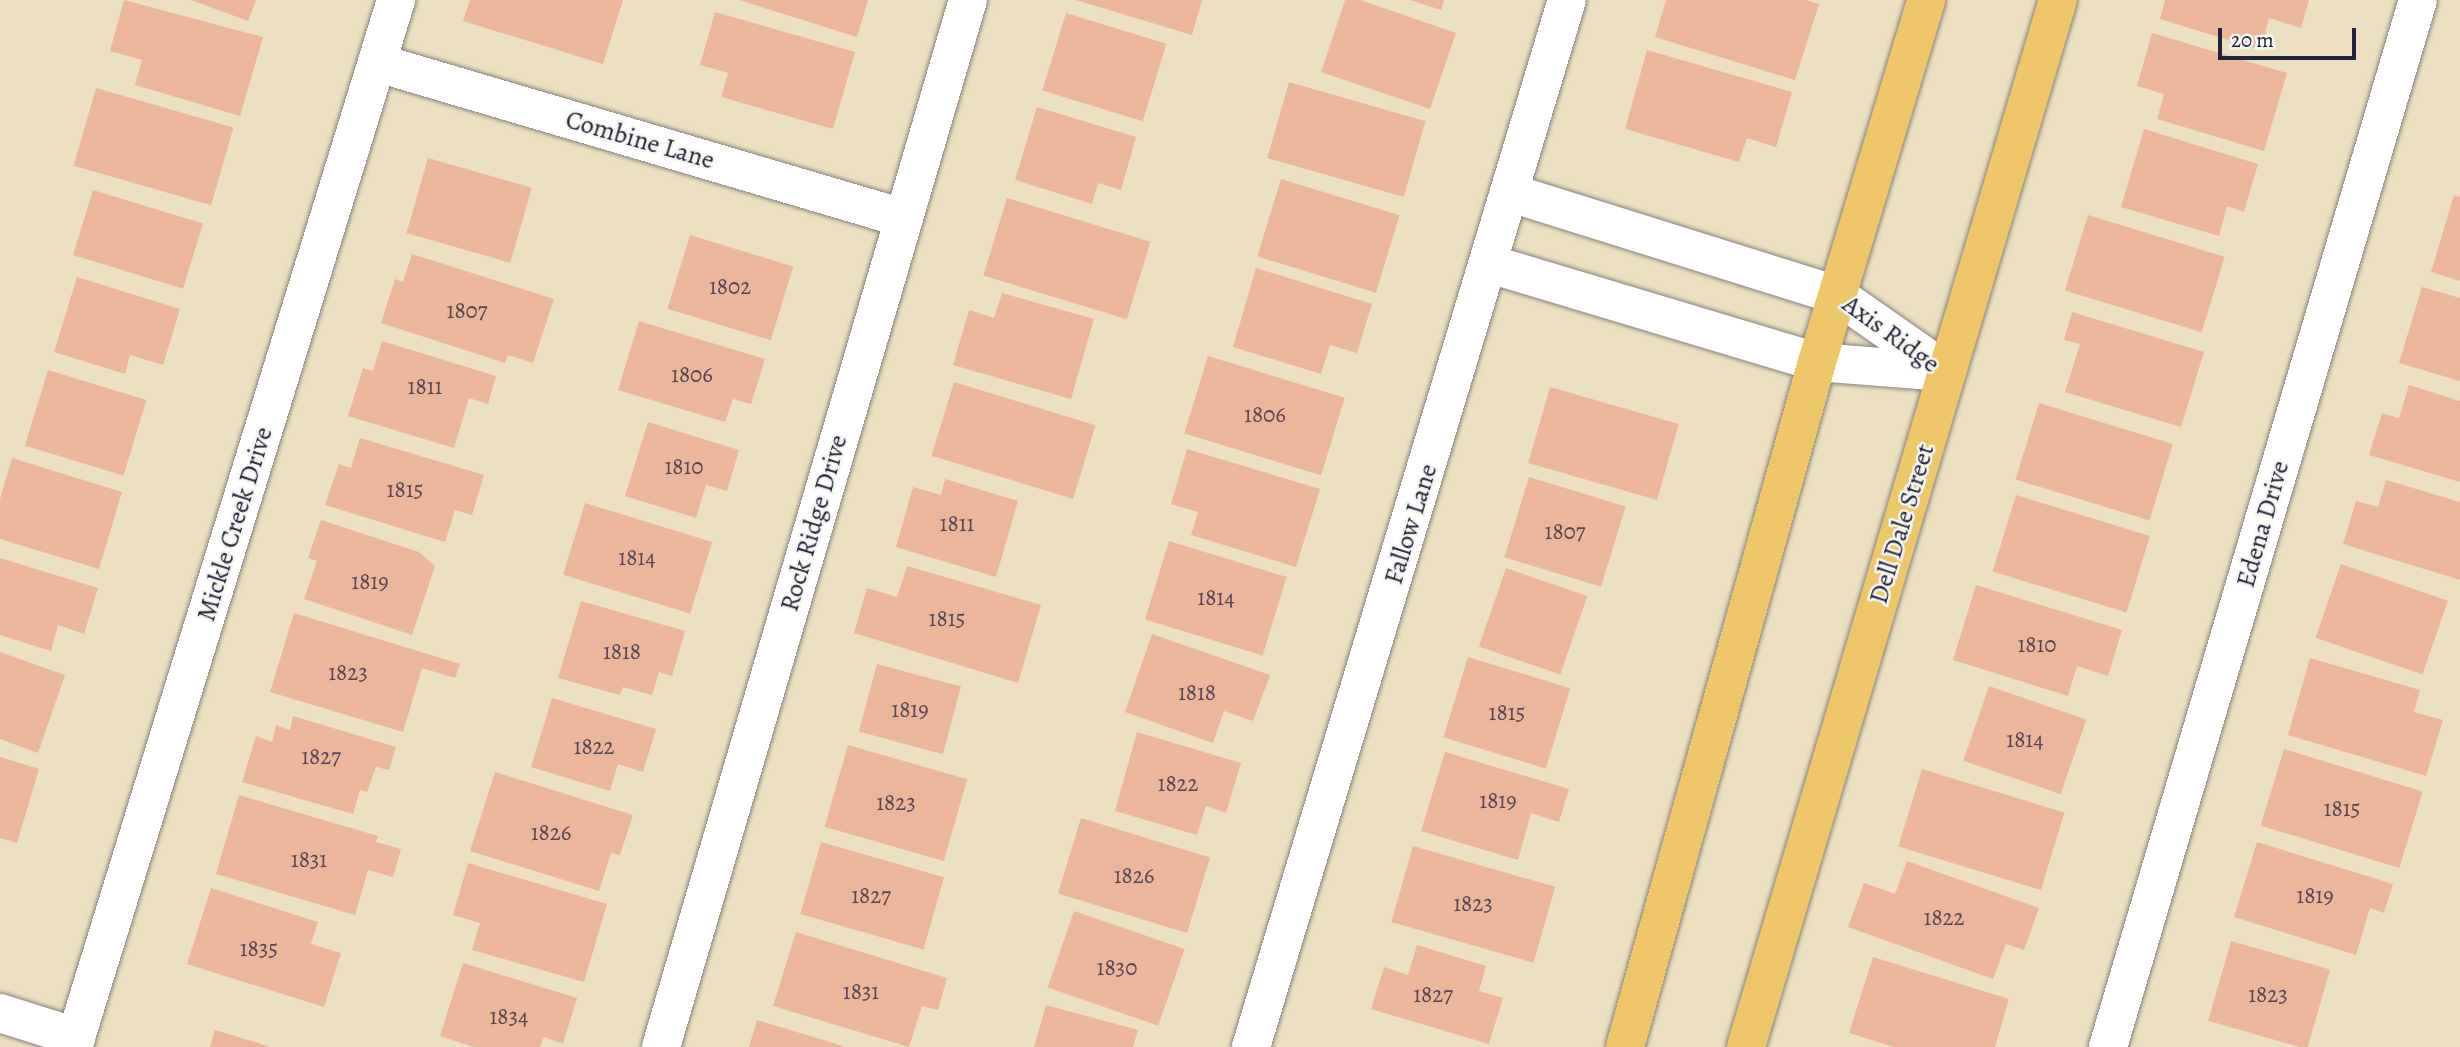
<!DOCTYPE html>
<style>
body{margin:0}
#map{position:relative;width:2460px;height:1047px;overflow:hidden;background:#ece0c0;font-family:Alegreya,serif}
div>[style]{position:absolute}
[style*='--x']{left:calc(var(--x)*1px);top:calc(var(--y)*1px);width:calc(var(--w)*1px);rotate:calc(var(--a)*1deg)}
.building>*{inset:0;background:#ebb79a;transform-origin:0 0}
.roads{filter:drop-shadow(0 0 2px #87817e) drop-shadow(0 0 2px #87817e)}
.minor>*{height:38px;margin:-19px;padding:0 19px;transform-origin:19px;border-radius:19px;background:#fff}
.major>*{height:38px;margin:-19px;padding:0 19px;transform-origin:19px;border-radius:19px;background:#ecc669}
span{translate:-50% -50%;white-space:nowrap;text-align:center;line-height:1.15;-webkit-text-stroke:5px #f6f6f2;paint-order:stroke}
.number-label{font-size:23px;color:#544753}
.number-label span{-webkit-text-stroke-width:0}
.street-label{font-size:26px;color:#22223b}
.scale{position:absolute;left:2218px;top:28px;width:138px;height:32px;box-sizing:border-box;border:4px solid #22223b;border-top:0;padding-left:9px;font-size:21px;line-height:24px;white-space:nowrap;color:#22223b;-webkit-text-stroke:5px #f6f6f2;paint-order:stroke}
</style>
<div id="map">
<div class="building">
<i style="clip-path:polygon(124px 0,263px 37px,240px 116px,135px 85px,142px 60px,110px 51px)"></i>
<i style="clip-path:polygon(191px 0,256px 0,248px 21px)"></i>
<i style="clip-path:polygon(470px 0,623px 0,603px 64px,463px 21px)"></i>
<i style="clip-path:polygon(739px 0,868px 0,857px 37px)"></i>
<i style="clip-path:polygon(1076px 0,1202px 0,1192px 35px)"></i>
<i style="clip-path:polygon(1345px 0,1360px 0,1456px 33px,1430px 109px,1321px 72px)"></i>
<i style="clip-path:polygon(1410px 0,1444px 0,1441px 10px)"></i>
<i style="clip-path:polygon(1666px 0,1806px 0,1819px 4px,1795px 80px,1655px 37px)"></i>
<i style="clip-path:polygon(2165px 0,2309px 0,2301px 28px,2269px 18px,2261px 50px,2160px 19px)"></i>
<i style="clip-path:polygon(715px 12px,855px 52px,833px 129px,721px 97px,728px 73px,700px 65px)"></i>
<i style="left:1066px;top:13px;width:105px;height:81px;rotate:17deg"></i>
<i style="clip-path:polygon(2152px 33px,2287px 73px,2264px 151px,2157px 119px,2164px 94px,2137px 86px)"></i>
<i style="clip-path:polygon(1647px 50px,1792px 92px,1776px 147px,1747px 138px,1739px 162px,1625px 129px)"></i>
<i style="left:1289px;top:82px;width:142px;height:79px;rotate:16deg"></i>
<i style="left:96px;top:88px;width:143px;height:81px;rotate:16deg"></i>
<i style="clip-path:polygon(1037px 107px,1136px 137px,1121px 190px,1098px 183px,1092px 204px,1015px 180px)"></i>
<i style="clip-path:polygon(2144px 129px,2258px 164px,2244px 212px,2227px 206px,2219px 236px,2121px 207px)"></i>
<i style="left:428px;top:158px;width:108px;height:78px;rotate:16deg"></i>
<i style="left:1281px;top:179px;width:124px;height:81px;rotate:17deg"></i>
<i style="left:93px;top:190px;width:115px;height:68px;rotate:17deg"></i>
<i style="clip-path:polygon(2454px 195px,2460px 197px,2460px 281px,2431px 272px)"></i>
<i style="left:1007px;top:198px;width:150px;height:81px;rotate:17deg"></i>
<i style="left:2088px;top:215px;width:143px;height:79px;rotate:17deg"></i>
<i style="left:690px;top:235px;width:108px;height:77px;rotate:17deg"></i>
<i style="clip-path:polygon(412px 254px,554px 299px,533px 363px,508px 355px,505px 363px,381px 323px,395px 279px,403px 282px)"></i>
<i style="clip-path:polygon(1256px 268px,1372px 304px,1357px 353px,1330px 345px,1321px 374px,1233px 347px)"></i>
<i style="clip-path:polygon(77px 277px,180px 309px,163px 365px,130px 355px,125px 374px,54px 352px)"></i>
<i style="clip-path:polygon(2422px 287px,2460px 298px,2460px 381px,2399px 363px)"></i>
<i style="clip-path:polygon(1002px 293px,1094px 319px,1071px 399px,953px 365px,969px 310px,994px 318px)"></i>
<i style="clip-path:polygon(2072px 312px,2204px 352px,2181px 427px,2065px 392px,2080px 344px,2064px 340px)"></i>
<i style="clip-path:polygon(639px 321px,765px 359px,751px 404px,733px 399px,725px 422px,618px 390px)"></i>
<i style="clip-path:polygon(382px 341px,496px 376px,488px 404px,469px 398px,454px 448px,348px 416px,363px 368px,373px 371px)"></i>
<i style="left:1208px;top:356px;width:143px;height:81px;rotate:17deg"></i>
<i style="left:48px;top:370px;width:103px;height:79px;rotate:17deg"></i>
<i style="left:954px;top:382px;width:148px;height:77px;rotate:17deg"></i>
<i style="clip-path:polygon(2409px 385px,2460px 401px,2460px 482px,2369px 455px,2382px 413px,2399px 418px)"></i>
<i style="left:1550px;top:387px;width:134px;height:79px;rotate:16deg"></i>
<i style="left:2039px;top:403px;width:140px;height:80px;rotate:17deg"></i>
<i style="clip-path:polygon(648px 422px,739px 450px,727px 491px,706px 485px,696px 518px,625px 496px)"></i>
<i style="clip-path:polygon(360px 438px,484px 475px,472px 515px,455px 510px,445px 542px,325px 505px,339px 464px,351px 468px)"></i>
<i style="clip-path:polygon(1187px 449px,1320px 489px,1296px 567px,1191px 535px,1198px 512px,1171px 504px)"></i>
<i style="clip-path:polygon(12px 458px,122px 492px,99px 569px,0 539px,0 499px)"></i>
<i style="left:1529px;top:477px;width:101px;height:84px;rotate:17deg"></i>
<i style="clip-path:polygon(945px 479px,1018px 501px,996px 577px,896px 547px,913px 487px,941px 495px)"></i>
<i style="clip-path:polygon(2386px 480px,2460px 502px,2460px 580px,2343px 544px,2356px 501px,2378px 507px)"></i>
<i style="left:2016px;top:495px;width:140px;height:80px;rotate:17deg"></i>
<i style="left:585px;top:503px;width:133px;height:75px;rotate:17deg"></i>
<i style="clip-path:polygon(321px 520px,419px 552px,435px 566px,412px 635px,304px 599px,317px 561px,308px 558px)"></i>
<i style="left:1169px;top:541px;width:123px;height:82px;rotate:17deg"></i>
<i style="clip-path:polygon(0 558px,98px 588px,84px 634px,58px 625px,51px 651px,0 635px)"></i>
<i style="left:2341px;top:564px;width:113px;height:78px;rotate:19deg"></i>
<i style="clip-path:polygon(907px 566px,1041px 605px,1018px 683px,854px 633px,867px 588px,897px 597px)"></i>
<i style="left:1506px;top:568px;width:86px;height:83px;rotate:19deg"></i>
<i style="clip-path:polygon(1976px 585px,2122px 630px,2108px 676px,2077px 666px,2068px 696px,1953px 660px)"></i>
<i style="clip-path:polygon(581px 601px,685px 631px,672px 676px,659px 672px,652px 695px,623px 687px,620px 695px,558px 678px)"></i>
<i style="clip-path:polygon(294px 613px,460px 664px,455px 678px,422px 668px,403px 732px,270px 692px)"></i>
<i style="clip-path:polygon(1152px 634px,1270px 675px,1253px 721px,1224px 711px,1213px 743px,1125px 712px)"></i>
<i style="clip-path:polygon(0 652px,65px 675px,38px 753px,0 739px)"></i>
<i style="left:1468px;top:657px;width:107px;height:84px;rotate:17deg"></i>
<i style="clip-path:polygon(2310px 658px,2420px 690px,2414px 712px,2443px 720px,2426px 776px,2288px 735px)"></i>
<i style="left:877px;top:664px;width:87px;height:70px;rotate:15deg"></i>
<i style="left:1989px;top:686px;width:103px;height:79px;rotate:19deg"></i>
<i style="clip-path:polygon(552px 698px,656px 729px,643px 772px,618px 764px,610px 791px,531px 767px)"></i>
<i style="clip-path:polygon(293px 716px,396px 747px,389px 770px,376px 767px,367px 792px,360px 790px,353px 814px,242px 782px,256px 736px,272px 742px,276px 725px,290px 730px)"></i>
<i style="clip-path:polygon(1137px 732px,1241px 763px,1226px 813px,1206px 806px,1197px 835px,1115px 811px)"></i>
<i style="left:848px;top:745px;width:124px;height:85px;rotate:16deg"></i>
<i style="left:2284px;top:749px;width:145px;height:80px;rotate:17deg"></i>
<i style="clip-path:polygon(1445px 752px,1569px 789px,1559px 822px,1531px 813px,1518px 860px,1421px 831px)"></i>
<i style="clip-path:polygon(0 757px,39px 769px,17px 843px,0 838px)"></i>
<i style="left:1922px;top:769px;width:149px;height:81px;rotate:17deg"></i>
<i style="clip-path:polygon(495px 772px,633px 815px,620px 855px,611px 853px,599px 891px,470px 851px)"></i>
<i style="clip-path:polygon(239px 795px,378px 836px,376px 842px,401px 849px,393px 877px,368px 870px,355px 915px,216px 874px)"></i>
<i style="left:1081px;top:818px;width:135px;height:79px;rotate:17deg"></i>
<i style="left:821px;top:842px;width:128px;height:75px;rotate:16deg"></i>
<i style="clip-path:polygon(2257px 842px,2393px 884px,2384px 913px,2370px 908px,2356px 955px,2234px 917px)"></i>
<i style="left:1413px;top:846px;width:148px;height:79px;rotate:16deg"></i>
<i style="clip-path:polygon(1907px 861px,2039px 908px,2024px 950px,2006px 944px,1993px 979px,1848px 927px,1864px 883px,1895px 894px)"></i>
<i style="clip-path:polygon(468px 863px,607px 904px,584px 982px,472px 950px,480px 923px,453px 915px)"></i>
<i style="clip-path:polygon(211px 888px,318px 922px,311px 944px,341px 953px,324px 1007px,187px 964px)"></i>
<i style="left:1074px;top:911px;width:117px;height:81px;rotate:19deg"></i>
<i style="clip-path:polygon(796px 932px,947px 978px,938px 1010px,922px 1006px,909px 1047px,773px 1006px)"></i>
<i style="left:2231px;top:941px;width:103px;height:83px;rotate:16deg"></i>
<i style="clip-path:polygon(1417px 945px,1486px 966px,1479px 991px,1503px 998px,1489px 1044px,1371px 1009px,1384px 967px,1408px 975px)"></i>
<i style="clip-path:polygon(1873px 957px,2009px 999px,1995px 1047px,1894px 1047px,1849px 1033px)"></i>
<i style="clip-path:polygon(463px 963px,577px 998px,563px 1044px,544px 1037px,540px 1047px,474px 1047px,440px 1036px)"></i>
<i style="clip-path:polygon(1046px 1005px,1138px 1030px,1133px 1047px,1034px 1047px)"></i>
<i style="clip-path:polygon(757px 1020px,843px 1046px,843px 1047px,749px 1047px)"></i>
<i style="clip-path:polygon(215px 1030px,268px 1046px,268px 1047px,210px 1047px)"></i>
</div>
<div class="roads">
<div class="minor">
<i style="--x:378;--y:63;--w:547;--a:16.45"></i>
<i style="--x:1511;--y:193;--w:342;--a:17.4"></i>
<i style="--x:1837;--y:295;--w:134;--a:35"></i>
<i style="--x:1490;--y:264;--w:341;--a:16.7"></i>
<i style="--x:1817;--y:362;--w:128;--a:4.5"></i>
<i style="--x:0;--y:1013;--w:80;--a:17.5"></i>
<i style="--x:73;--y:1047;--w:1096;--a:-72.85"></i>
<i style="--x:661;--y:1047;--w:1091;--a:-73.66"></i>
<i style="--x:1251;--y:1047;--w:1094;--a:-73.21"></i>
<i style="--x:2108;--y:1047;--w:1092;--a:-73.51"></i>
</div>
<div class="major">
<i style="--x:1625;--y:1047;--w:711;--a:-74.34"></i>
<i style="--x:1817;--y:362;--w:378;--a:-73.2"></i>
<i style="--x:1746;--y:1047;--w:1092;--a:-73.41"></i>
</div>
</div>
<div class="number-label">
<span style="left:730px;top:287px">1802</span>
<span style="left:467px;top:311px">1807</span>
<span style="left:692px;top:375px">1806</span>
<span style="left:425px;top:387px">1811</span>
<span style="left:1265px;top:415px">1806</span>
<span style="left:684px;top:467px">1810</span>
<span style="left:405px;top:490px">1815</span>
<span style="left:957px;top:524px">1811</span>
<span style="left:1565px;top:532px">1807</span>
<span style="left:637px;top:558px">1814</span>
<span style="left:370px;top:582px">1819</span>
<span style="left:1216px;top:598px">1814</span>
<span style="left:947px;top:619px">1815</span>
<span style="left:2037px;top:645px">1810</span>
<span style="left:622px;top:652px">1818</span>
<span style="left:348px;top:673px">1823</span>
<span style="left:1197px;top:693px">1818</span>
<span style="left:910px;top:710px">1819</span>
<span style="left:1507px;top:713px">1815</span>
<span style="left:2025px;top:740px">1814</span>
<span style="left:594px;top:747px">1822</span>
<span style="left:321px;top:757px">1827</span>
<span style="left:1178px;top:784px">1822</span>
<span style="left:1498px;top:801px">1819</span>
<span style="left:896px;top:803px">1823</span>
<span style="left:2342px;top:809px">1815</span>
<span style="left:551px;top:833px">1826</span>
<span style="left:309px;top:860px">1831</span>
<span style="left:1134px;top:876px">1826</span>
<span style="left:871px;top:896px">1827</span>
<span style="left:2315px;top:896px">1819</span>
<span style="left:1473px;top:904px">1823</span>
<span style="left:1944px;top:918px">1822</span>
<span style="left:259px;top:949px">1835</span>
<span style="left:1117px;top:968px">1830</span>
<span style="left:861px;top:992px">1831</span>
<span style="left:1433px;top:995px">1827</span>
<span style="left:2268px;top:995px">1823</span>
<span style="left:509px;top:1017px">1834</span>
</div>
<div class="street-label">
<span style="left:640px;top:140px;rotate:16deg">Combine Lane</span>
<span style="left:1891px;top:334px;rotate:36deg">Axis Ridge</span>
<span style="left:814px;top:523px;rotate:-74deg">Rock Ridge Drive</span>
<span style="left:235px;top:524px;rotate:-73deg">Mickle Creek Drive</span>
<span style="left:1411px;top:524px;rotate:-73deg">Fallow Lane</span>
<span style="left:1902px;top:524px;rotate:-73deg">Dell Dale Street</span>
<span style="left:2263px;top:524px;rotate:-74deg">Edena Drive</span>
</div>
<div class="scale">20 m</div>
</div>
